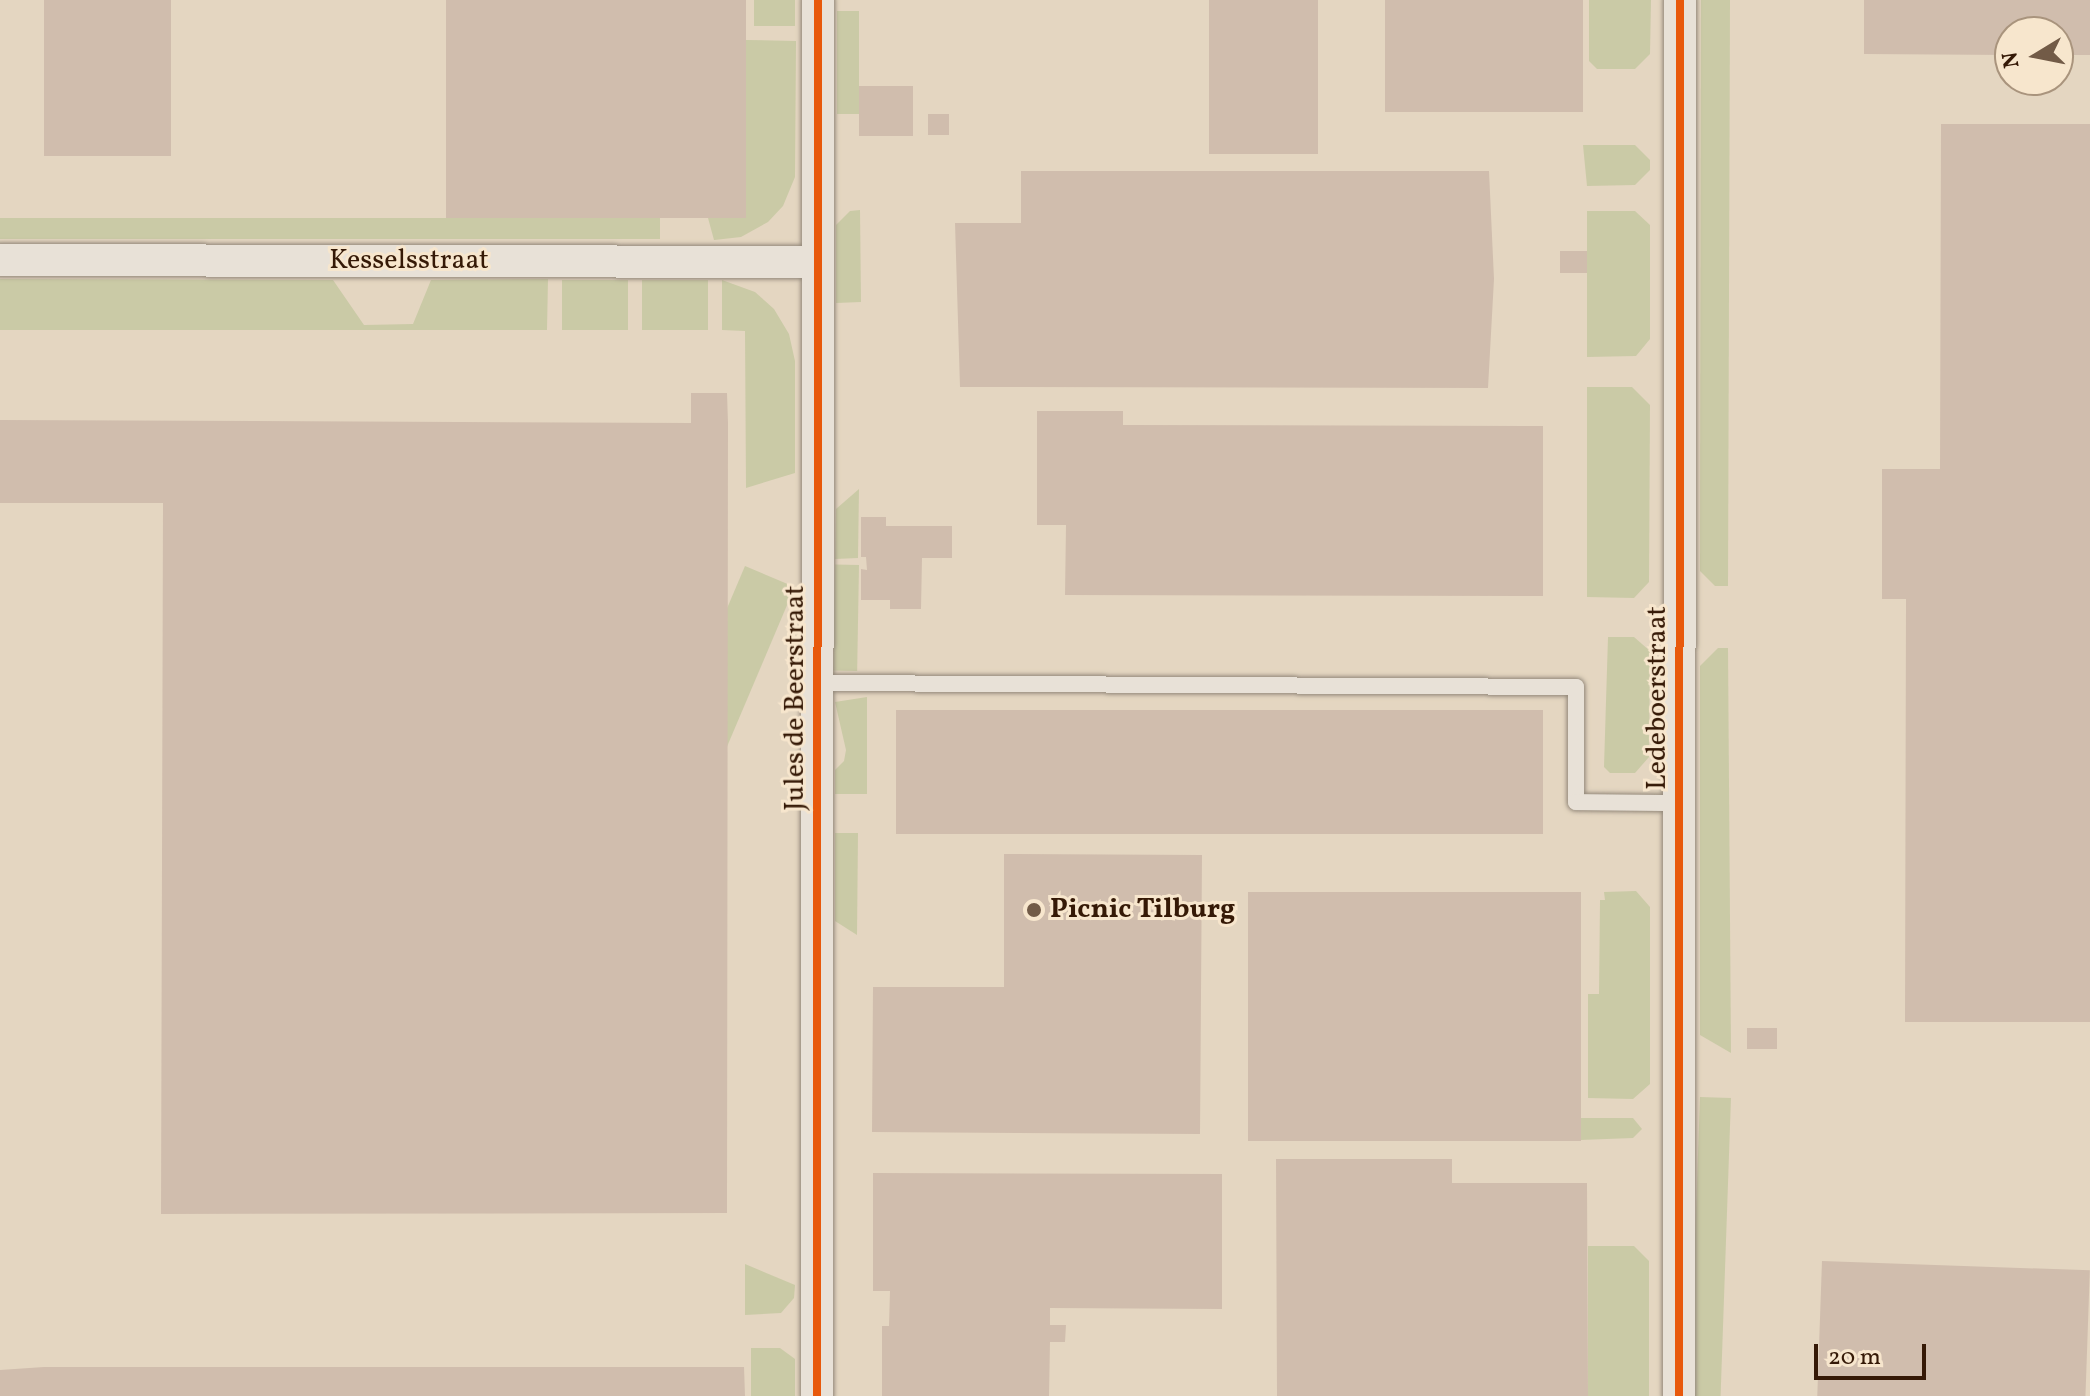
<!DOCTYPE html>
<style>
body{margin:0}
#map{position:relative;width:2090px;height:1396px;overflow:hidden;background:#e4d6c1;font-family:Vollkorn,serif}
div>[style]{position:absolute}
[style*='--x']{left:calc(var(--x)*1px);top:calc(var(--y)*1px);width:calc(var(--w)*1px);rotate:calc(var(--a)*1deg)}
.green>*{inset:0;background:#cacaa6;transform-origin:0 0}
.building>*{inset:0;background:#d0bdad;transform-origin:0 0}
.roads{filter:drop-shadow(0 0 2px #94897b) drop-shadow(0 0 2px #94897b)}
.lane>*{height:16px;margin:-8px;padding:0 8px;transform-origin:8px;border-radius:8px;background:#e8e1d7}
.street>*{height:32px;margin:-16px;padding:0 16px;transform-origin:16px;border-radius:16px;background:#e8e1d7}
.cycleway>*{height:8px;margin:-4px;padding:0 4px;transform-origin:4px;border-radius:4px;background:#e8590c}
.dots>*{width:22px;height:22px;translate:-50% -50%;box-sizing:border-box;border:4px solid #f7e6cd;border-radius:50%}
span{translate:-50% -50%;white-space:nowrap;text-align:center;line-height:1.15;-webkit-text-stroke:6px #f7e6cd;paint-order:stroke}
.street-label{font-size:28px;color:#351906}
.poi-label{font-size:28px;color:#351906;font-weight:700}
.left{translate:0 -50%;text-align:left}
.north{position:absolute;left:1994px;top:16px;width:80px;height:80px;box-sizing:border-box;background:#f7e6cd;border:2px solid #a9947d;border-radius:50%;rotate:260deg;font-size:22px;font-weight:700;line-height:32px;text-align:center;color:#351906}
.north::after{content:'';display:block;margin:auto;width:28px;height:36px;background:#725b47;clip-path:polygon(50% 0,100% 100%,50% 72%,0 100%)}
.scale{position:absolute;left:1814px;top:1344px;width:112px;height:36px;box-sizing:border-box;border:4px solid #351906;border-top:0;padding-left:10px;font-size:24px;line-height:28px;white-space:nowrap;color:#351906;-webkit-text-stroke:6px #f7e6cd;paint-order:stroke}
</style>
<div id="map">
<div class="green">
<i style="left:754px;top:0;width:41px;height:26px"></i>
<i style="clip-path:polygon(1589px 0,1651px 0,1650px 54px,1635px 69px,1597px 69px,1589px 61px)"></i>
<i style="clip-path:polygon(1701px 0,1730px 0,1728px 586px,1715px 586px,1700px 571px)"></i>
<i style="left:837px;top:11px;width:22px;height:103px"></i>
<i style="clip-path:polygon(746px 40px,796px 41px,795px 177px,783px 206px,768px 222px,741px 237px,714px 240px,708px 218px,745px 216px)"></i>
<i style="clip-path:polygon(1583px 145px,1635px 145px,1650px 160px,1650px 170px,1635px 185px,1587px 186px)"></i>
<i style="clip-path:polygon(860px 210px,861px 302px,836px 303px,836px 225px,850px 211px)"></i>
<i style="clip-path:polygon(1587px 211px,1635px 211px,1650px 225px,1650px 339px,1636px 356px,1587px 357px)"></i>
<i style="left:0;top:218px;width:660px;height:21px"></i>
<i style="clip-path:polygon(0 279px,333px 280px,364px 325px,413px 324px,431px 280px,548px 279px,547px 330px,0 330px)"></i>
<i style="left:562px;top:280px;width:66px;height:50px"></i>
<i style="left:642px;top:280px;width:66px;height:50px"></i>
<i style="clip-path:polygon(722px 280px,755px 292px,774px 309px,789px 334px,795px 361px,795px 473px,746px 488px,745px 331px,722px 330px)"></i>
<i style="clip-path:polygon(1632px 387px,1650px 405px,1649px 582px,1634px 598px,1587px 597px,1587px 387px)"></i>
<i style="clip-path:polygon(859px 489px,858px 558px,835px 559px,836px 509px)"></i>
<i style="left:859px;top:565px;width:106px;height:24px;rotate:91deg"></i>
<i style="left:745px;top:566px;width:54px;height:666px;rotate:23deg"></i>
<i style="clip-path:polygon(1608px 637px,1634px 637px,1650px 651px,1649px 757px,1635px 773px,1610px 773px,1604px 767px)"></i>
<i style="clip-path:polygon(1718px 648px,1728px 648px,1731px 1053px,1700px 1035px,1700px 666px)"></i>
<i style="clip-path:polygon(867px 697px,867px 794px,835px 794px,835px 770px,844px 761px,846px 750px,835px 702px)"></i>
<i style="clip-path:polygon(835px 833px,858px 833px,857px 935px,835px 921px)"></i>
<i style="clip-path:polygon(1636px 891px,1650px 907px,1650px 1084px,1633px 1099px,1588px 1098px,1588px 994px,1599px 994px,1600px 900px,1605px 900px,1604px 892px)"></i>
<i style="left:1700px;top:1097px;width:31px;height:299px;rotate:2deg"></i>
<i style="clip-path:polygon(1581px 1118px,1633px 1118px,1642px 1129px,1633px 1138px,1580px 1140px)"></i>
<i style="clip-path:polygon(1588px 1246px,1634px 1246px,1649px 1261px,1649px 1396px,1588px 1396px)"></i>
<i style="clip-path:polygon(745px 1264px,795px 1285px,794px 1298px,781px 1313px,745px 1315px)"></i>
<i style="clip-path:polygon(751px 1348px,780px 1348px,795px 1359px,795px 1396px,751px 1396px)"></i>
</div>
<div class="building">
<i style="left:44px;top:0;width:127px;height:156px"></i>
<i style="left:446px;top:0;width:300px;height:218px"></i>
<i style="left:1209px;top:0;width:109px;height:154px"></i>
<i style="left:1385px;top:0;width:198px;height:112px"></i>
<i style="clip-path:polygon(1864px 0,2090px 0,2090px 55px,2058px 55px,2058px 32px,2010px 32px,2010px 55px,1864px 54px)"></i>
<i style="left:859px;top:86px;width:54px;height:50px"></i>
<i style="left:928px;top:114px;width:21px;height:21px"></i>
<i style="clip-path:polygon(1941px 124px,2090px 124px,2090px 1022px,1905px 1022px,1906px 599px,1882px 599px,1882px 469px,1940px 469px)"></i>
<i style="clip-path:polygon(1021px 171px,1489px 171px,1494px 279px,1488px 388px,960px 387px,955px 223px,1021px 223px)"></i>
<i style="left:1560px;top:251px;width:27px;height:22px"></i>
<i style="clip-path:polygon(691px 393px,727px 393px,728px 423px,727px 1213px,161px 1214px,163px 503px,0 503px,0 420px,691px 423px)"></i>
<i style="clip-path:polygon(1037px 411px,1123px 411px,1123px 425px,1543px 426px,1543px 596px,1065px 595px,1066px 525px,1037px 525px)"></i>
<i style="clip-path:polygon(861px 517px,886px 517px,886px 526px,952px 526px,952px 558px,922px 558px,921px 609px,890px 609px,890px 600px,861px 600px,861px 569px,867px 570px,866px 557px,861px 557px)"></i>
<i style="left:896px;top:710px;width:647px;height:124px"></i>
<i style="clip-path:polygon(1004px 854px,1202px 855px,1200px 1134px,872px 1132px,873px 987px,1004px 987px)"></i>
<i style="left:1248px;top:892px;width:333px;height:249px"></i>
<i style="left:1747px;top:1028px;width:30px;height:21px"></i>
<i style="clip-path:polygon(1276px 1159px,1452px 1159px,1452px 1183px,1587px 1183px,1588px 1396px,1277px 1396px)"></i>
<i style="clip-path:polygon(873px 1173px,1222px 1174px,1222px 1309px,1050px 1308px,1050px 1325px,1066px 1325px,1065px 1342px,1050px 1342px,1049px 1396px,882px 1396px,882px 1326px,889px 1326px,890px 1291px,873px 1291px)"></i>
<i style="left:1822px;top:1261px;width:268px;height:135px;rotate:2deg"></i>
<i style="clip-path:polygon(44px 1367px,744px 1367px,745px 1396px,0 1396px,0 1370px)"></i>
</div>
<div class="roads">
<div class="lane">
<i style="--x:818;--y:683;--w:758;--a:0.3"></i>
<i style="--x:1576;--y:687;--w:115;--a:90"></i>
<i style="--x:1576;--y:802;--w:104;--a:0.6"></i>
</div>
<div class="street">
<i style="--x:0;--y:260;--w:818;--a:0.14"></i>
<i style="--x:817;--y:1396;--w:1396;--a:-89.96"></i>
<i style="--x:1679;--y:1396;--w:1396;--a:-89.96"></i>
</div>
</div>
<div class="cycleway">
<i style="--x:817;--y:1396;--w:1396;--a:-89.96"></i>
<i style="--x:1679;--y:1396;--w:1396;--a:-89.96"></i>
</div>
<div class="dots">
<i style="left:1034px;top:910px;background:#725b47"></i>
</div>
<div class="street-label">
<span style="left:409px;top:261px">Kesselsstraat</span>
<span style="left:796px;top:698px;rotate:-90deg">Jules de Beerstraat</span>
<span style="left:1658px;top:698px;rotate:-90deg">Ledeboerstraat</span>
</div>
<div class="poi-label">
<span class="left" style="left:1050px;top:910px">Picnic Tilburg</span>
</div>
<div class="north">N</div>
<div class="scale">20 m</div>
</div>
